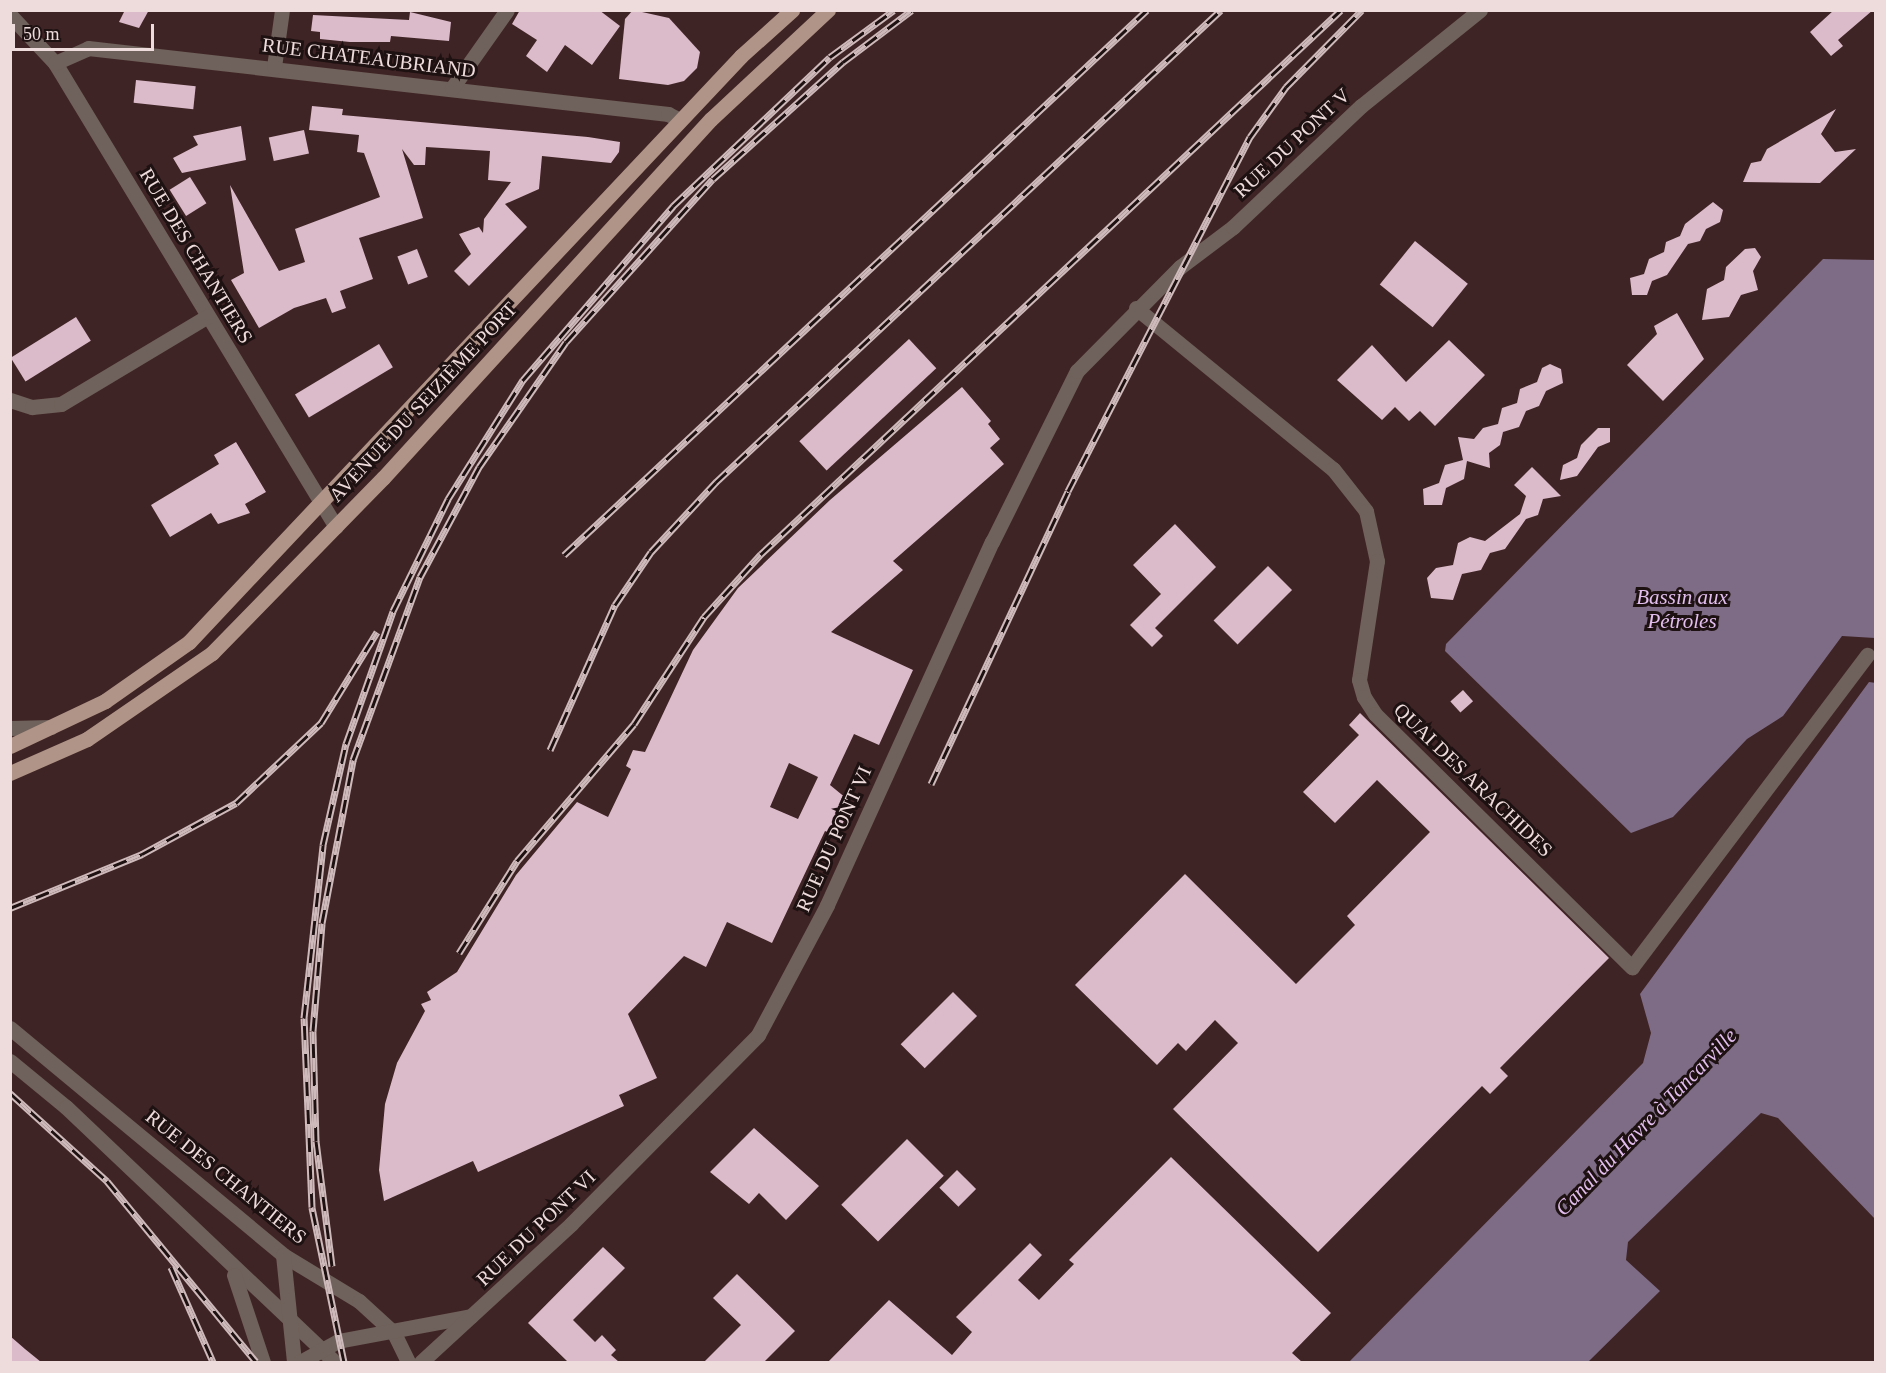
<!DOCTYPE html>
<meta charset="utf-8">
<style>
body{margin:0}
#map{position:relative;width:1886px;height:1373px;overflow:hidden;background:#3f2425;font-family:"Times New Roman",serif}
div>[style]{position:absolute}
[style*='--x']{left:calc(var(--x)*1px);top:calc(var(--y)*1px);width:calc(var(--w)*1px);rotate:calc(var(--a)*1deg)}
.water>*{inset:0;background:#7e6b85}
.building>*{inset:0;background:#dbbaca;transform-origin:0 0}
.minor>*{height:15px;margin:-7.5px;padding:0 7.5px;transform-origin:7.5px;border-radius:7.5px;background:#6f615b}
.major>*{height:15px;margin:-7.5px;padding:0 7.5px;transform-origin:7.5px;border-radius:7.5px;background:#b09487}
.rail>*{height:7px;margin-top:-3.5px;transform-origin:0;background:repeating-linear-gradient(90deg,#1e1112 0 14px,#cfbabb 0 28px);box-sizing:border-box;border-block:2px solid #cfbabb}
span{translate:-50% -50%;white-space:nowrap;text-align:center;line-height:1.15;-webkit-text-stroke:6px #1e1112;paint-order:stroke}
.street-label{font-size:20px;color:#eedbdc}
.water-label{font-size:21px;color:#e2beee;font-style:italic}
.frame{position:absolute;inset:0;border:12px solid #eedbdc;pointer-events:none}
.scale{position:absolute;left:12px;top:24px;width:142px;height:27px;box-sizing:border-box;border:3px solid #eedbdc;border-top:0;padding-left:8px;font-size:18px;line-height:21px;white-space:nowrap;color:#eedbdc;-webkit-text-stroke:4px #1e1112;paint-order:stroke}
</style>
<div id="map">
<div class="water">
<i style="clip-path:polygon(1823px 259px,1875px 260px,1875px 638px,1842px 636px,1783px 716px,1747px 739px,1673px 817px,1631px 833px,1445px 651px,1446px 644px)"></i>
<i style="clip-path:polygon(1869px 682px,1876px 683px,1875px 1219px,1778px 1118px,1761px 1113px,1628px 1242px,1626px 1260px,1660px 1291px,1588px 1362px,1349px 1362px,1643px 1063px,1651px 1033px,1640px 994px)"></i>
</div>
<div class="building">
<i style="clip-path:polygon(125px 10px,149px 10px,139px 28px,119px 22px)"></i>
<i style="clip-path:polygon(520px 10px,599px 10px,620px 26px,592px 65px,565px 45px,547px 72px,526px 56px,537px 40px,512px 24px)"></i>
<i style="clip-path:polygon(633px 10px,669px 18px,700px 52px,697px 68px,684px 81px,668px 85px,619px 79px,625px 19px)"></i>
<i style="clip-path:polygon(1834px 10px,1873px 10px,1838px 40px,1843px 46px,1831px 56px,1810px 32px)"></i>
<i style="clip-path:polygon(410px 12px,451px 22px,449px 41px,391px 36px,390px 42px,350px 42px,320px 39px,320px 32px,311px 31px,313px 15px,409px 20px)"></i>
<i style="left:136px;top:80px;width:60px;height:23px;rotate:6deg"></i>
<i style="clip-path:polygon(312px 106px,343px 109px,342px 115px,588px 137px,620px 142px,619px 152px,611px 163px,542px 156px,539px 189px,505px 204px,527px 227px,469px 286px,454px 271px,471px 254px,459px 234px,479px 227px,483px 233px,484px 219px,511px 182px,488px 180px,490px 151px,426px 147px,425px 165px,414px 165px,402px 149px,423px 218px,359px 238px,373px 279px,340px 291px,346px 308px,332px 313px,326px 298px,294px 308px,259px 328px,231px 280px,244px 273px,230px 185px,279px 271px,305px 262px,295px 229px,380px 197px,364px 153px,357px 152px,359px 135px,309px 130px)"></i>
<i style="clip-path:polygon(1836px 109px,1821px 134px,1835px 152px,1856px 149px,1820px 183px,1743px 182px,1751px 163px,1761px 161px,1767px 149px)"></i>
<i style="clip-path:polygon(241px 126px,246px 160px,182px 173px,173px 158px,198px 145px,193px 136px)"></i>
<i style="left:304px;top:130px;width:24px;height:36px;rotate:78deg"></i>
<i style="left:190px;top:177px;width:31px;height:24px;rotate:58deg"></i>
<i style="clip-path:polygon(1713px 202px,1723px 210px,1720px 222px,1706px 229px,1700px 241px,1688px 244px,1667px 275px,1652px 281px,1647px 295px,1632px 295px,1630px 278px,1644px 274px,1649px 259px,1664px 252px,1666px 242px,1680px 236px,1685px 224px)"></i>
<i style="left:1415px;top:241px;width:68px;height:56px;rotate:39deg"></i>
<i style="clip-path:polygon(1755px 248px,1761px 257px,1753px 271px,1758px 290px,1741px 295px,1729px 317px,1702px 320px,1707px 289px,1724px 280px,1726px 267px,1745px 249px)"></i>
<i style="left:417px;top:249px;width:30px;height:21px;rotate:69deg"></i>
<i style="clip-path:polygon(1677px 313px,1704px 359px,1663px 401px,1627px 365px,1657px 334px,1654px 326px)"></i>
<i style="left:76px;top:317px;width:28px;height:77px;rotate:58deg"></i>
<i style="left:909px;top:339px;width:40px;height:150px;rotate:47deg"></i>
<i style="clip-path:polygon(1449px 340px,1485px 375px,1435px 426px,1420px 411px,1409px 421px,1395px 407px,1382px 420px,1337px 380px,1372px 345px,1406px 382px)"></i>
<i style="left:379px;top:344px;width:27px;height:98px;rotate:59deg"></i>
<i style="clip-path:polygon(1550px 364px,1561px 369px,1563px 383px,1546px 391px,1539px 406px,1526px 411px,1519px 427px,1503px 432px,1500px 445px,1489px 453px,1490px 468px,1467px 461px,1464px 479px,1446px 488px,1442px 505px,1424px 505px,1423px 489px,1439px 483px,1445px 465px,1463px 460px,1458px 437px,1474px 439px,1483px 428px,1498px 424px,1502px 408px,1517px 403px,1520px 389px,1537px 382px,1542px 368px)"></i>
<i style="clip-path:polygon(evenodd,962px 387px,991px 421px,988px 424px,1000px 439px,990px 448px,1004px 464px,893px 561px,903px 570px,831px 632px,913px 670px,879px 745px,854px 734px,830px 785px,852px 803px,837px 836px,825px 831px,772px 943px,727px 922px,706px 967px,684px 956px,628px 1014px,657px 1078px,619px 1095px,624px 1106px,478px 1172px,473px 1161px,384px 1201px,379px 1170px,385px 1104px,397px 1063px,425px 1011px,421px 1004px,431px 1000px,427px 992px,457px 972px,516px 875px,577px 802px,608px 817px,631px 769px,626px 766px,633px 750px,645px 752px,693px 650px,738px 588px,830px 500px,962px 387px,789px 763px,818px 777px,798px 819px,770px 807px,789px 763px)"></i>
<i style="clip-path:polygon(1598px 428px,1610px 428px,1610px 442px,1598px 447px,1577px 476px,1560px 480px,1563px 465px,1577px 458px,1581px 445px)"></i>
<i style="clip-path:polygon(236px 442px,266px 492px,245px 504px,250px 513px,218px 524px,211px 513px,170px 537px,151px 505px,219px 464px,214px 455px)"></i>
<i style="clip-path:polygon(1532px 467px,1561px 496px,1543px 499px,1538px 515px,1526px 519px,1505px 549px,1490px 553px,1481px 570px,1462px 574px,1453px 600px,1431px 598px,1427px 578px,1436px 568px,1453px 565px,1458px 543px,1470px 537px,1485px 541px,1520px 514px,1526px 496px,1514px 485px)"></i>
<i style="clip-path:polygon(1175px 524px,1216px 567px,1155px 628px,1163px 636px,1152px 647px,1130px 625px,1161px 594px,1133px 565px)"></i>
<i style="left:1268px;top:566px;width:34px;height:77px;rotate:45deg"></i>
<i style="left:1463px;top:690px;width:15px;height:17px;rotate:48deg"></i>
<i style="clip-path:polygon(1360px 713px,1609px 958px,1500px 1068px,1508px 1076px,1490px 1094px,1482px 1086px,1318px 1252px,1173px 1109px,1238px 1043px,1215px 1020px,1186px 1051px,1178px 1043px,1157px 1065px,1075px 985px,1185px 874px,1296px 984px,1355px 925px,1347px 916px,1430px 832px,1377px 780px,1335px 823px,1303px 792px,1359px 735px,1349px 725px)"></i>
<i style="left:953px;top:992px;width:34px;height:74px;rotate:45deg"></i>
<i style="clip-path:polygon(754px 1128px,819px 1186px,786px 1220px,759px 1193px,749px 1204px,710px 1172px)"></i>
<i style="left:907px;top:1139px;width:52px;height:93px;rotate:45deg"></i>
<i style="clip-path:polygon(1171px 1157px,1331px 1313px,1292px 1353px,1302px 1362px,828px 1362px,889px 1300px,952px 1355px,972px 1332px,956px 1317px,1030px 1243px,1042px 1255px,1018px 1280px,1039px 1300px,1074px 1264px,1069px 1260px)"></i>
<i style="left:957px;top:1170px;width:27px;height:25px;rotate:45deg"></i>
<i style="clip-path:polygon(603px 1247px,625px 1268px,573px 1320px,595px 1342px,602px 1335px,616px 1350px,611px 1355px,619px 1362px,568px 1362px,528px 1323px)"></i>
<i style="clip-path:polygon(737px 1274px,795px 1331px,764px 1362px,704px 1362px,741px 1325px,713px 1298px)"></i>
<i style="clip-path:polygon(10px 1336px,25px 1349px,41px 1362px,10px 1362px)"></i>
</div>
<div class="minor">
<i style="--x:10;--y:15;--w:66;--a:46.8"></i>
<i style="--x:55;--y:63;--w:542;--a:58.8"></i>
<i style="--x:55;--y:63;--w:36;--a:-24"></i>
<i style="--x:88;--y:48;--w:584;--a:6.49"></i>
<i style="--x:668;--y:114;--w:13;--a:27"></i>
<i style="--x:274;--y:67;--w:58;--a:-82"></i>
<i style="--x:452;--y:88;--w:95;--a:-54.8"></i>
<i style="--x:1136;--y:308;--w:254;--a:39.3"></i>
<i style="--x:1333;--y:469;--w:53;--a:51.8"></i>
<i style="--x:1366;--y:511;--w:51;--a:77.6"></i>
<i style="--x:1377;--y:561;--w:120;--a:98.6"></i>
<i style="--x:1359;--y:680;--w:18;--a:74"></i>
<i style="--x:1364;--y:697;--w:20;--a:57"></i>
<i style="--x:1375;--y:714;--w:361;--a:44.6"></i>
<i style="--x:1632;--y:967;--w:391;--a:-53"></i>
<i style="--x:10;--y:400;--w:23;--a:18"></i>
<i style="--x:32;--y:407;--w:29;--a:-6"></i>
<i style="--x:61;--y:404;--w:171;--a:-30.9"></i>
<i style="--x:10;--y:728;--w:41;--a:-1.4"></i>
<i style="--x:10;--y:1028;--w:355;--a:39.7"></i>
<i style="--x:283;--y:1255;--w:89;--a:31.2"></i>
<i style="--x:359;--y:1301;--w:47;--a:42.4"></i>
<i style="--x:394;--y:1333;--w:32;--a:64"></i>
<i style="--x:10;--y:1061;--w:72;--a:39.4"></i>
<i style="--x:66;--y:1107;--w:371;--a:43.5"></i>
<i style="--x:283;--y:1255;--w:108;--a:84.1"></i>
<i style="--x:234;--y:1275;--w:92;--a:71.6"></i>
<i style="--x:300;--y:1362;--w:43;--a:-28.9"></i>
<i style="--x:338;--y:1341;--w:135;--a:-10.6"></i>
<i style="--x:421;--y:1362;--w:204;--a:-42.6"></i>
<i style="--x:571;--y:1224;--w:266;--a:-45.3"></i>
<i style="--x:758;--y:1035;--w:147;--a:-62"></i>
<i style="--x:827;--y:905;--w:399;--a:-65.6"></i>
<i style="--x:992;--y:542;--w:191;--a:-63.6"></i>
<i style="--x:1077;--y:371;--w:146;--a:-45.3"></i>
<i style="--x:1180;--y:267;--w:66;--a:-37"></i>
<i style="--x:1233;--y:227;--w:176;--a:-43.4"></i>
<i style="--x:1361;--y:106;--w:153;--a:-38.9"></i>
</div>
<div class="major">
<i style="--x:10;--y:746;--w:105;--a:-25.3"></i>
<i style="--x:105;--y:701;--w:103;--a:-35.1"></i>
<i style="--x:189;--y:642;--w:805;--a:-46.71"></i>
<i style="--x:741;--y:56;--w:69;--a:-42"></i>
<i style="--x:10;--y:773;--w:84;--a:-23.8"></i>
<i style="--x:87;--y:739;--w:152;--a:-34.5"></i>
<i style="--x:212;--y:653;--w:245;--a:-45.7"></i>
<i style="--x:383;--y:478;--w:486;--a:-47.6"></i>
<i style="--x:711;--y:119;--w:160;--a:-43"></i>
</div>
<div class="rail">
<i style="--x:564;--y:555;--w:798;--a:-43.07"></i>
<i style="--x:550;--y:750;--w:159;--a:-65.9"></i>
<i style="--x:615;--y:605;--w:64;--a:-55.8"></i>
<i style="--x:651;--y:552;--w:96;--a:-47.1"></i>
<i style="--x:716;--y:482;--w:691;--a:-43.07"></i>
<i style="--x:931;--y:784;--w:323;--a:-64.9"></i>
<i style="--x:1068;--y:491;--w:398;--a:-62.8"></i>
<i style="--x:1250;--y:137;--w:62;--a:-54.2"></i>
<i style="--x:1286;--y:87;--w:108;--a:-45.4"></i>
<i style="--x:10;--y:908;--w:143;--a:-22.2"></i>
<i style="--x:142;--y:854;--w:107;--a:-28.5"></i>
<i style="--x:236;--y:803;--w:117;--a:-43.3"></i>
<i style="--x:321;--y:723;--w:107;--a:-58.4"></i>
<i style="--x:459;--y:953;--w:109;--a:-57.8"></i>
<i style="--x:517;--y:861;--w:180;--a:-49.5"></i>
<i style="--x:634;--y:724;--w:128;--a:-56.8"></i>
<i style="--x:704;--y:617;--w:85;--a:-47.9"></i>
<i style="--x:761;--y:554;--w:795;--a:-43.17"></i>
<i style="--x:10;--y:1093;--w:131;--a:42.2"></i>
<i style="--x:107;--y:1181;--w:234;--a:50.5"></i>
<i style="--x:332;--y:1266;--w:126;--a:-97.3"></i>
<i style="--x:316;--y:1141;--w:110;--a:-91.6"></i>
<i style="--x:313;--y:1031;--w:108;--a:-85.2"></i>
<i style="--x:322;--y:923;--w:166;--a:-79.2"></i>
<i style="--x:353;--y:760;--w:195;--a:-69.9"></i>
<i style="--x:420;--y:577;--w:125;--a:-61.8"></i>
<i style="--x:479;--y:467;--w:152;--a:-55.2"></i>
<i style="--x:566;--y:342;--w:219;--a:-48"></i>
<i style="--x:713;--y:179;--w:175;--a:-42"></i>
<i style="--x:843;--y:62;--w:86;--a:-37"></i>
<i style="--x:171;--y:1267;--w:104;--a:66.1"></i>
<i style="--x:344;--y:1362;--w:158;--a:-101.7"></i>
<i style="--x:312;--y:1207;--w:189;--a:-92.4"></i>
<i style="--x:304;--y:1018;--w:174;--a:-83.7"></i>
<i style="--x:323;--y:845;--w:104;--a:-77.2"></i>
<i style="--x:346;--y:744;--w:141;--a:-70.5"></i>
<i style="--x:393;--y:611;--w:125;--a:-63.8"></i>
<i style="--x:448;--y:499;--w:141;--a:-57.8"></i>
<i style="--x:523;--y:380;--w:230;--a:-49.2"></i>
<i style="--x:673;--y:206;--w:216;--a:-43.5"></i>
<i style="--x:830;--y:57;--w:79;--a:-36.3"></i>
</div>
<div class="street-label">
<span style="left:369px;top:58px;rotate:7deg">RUE CHATEAUBRIAND</span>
<span style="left:1292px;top:143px;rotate:-43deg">RUE DU PONT V</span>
<span style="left:196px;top:256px;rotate:59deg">RUE DES CHANTIERS</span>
<span style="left:423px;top:402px;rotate:-47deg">AVENUE DU SEIZIÈME PORT</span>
<span style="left:1473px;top:780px;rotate:44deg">QUAI DES ARACHIDES</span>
<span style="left:834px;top:839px;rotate:-66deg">RUE DU PONT VI</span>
<span style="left:226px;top:1177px;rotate:39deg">RUE DES CHANTIERS</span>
<span style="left:536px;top:1228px;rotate:-44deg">RUE DU PONT VI</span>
</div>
<div class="water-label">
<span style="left:1682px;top:609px">Bassin aux<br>Pétroles</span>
<span style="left:1646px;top:1122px;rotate:-46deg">Canal du Havre à Tancarville</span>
</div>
<div class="frame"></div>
<div class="scale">50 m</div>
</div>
